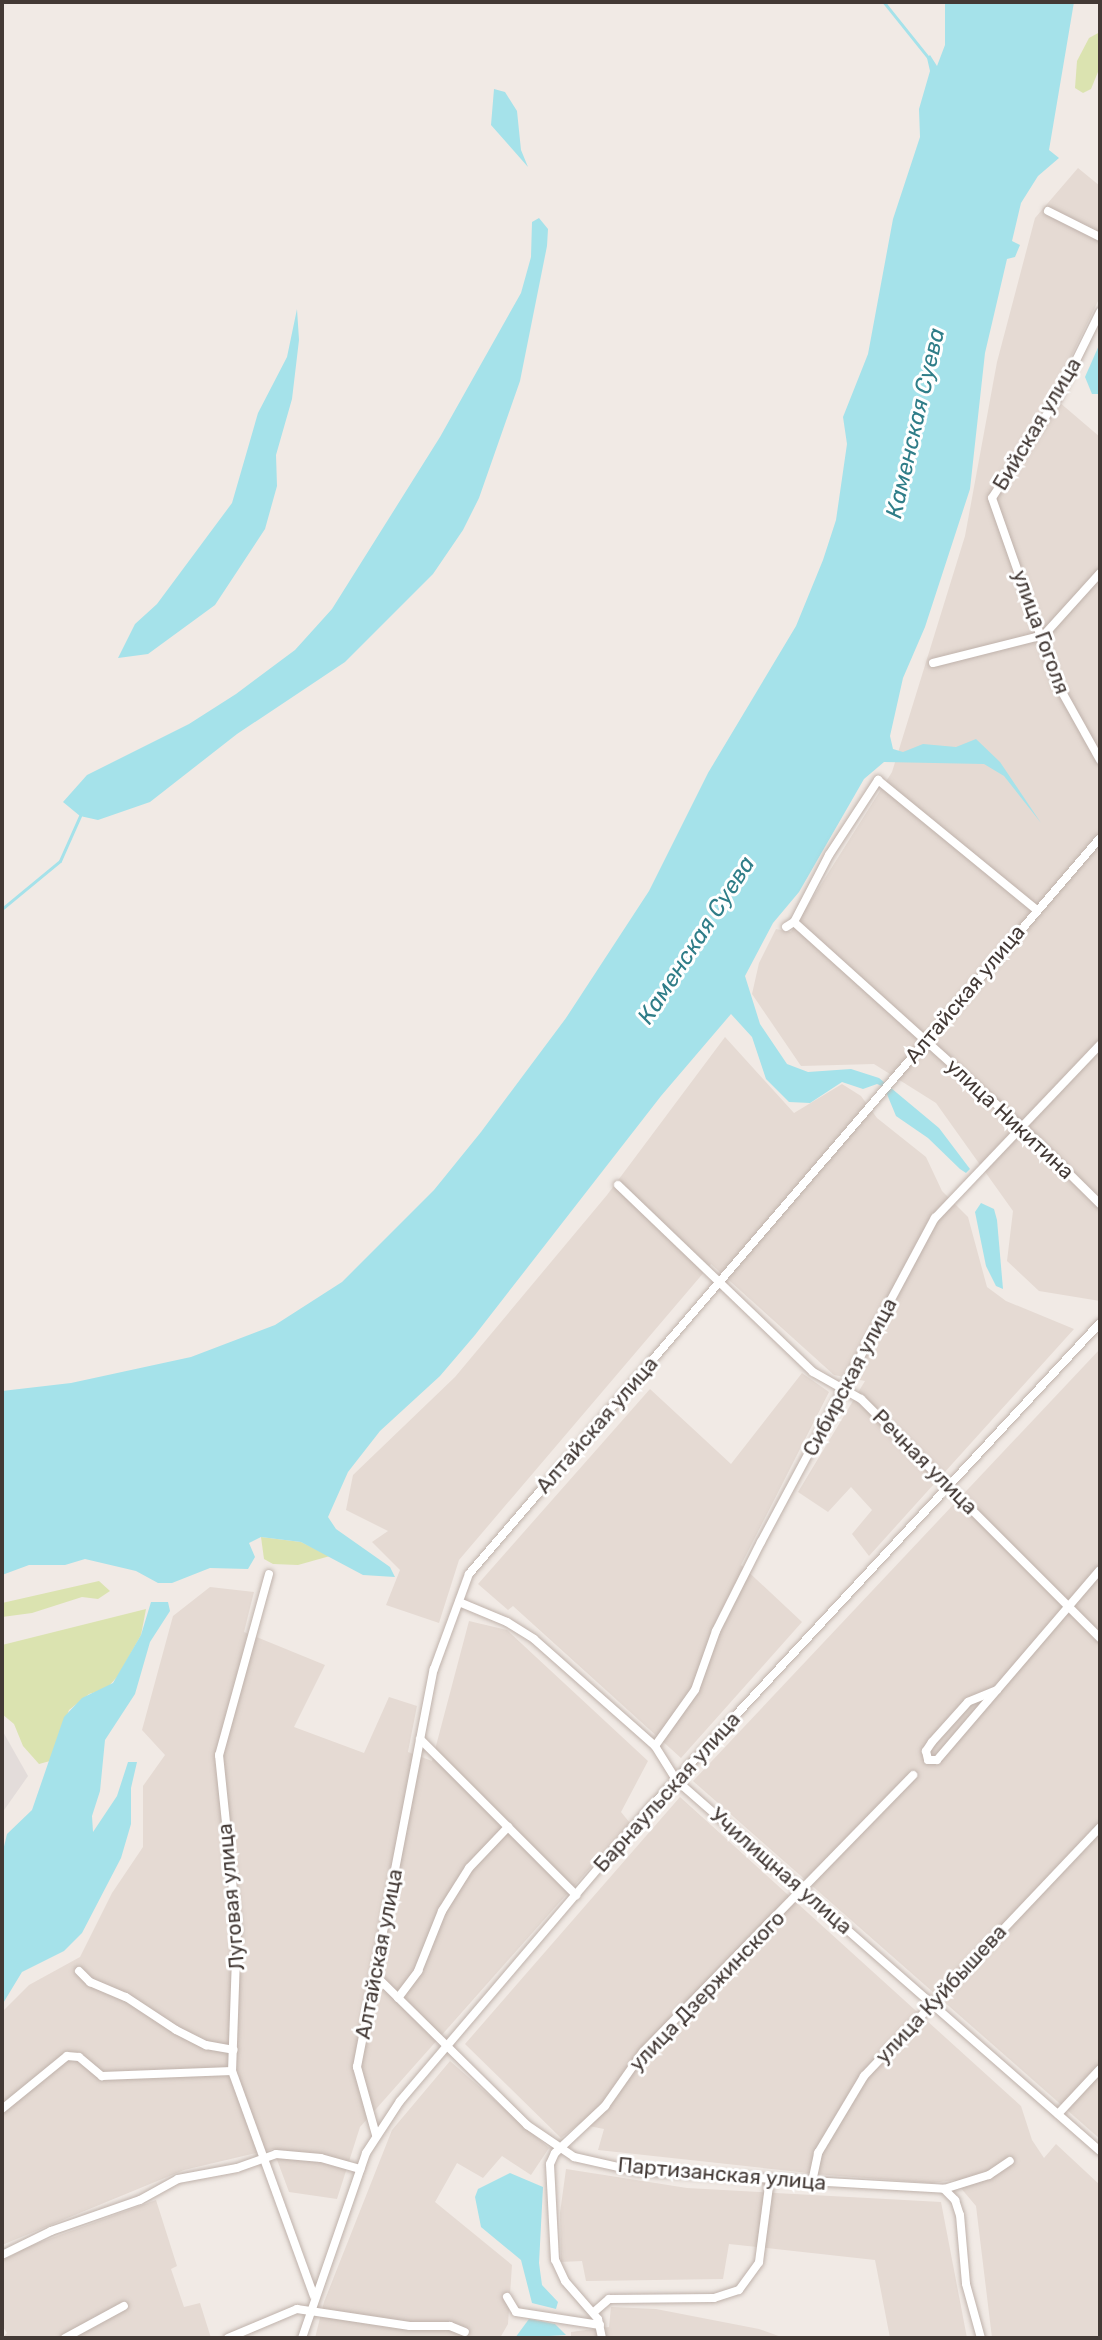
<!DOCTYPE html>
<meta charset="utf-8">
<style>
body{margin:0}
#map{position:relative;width:1102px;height:2340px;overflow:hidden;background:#f1eae5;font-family:Rubik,sans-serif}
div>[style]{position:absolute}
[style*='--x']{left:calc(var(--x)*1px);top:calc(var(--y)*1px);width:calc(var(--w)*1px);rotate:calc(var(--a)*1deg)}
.residential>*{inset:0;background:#e5dad3}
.industrial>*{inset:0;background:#e3dcda}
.green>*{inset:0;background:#dbe3b0}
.water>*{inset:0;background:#a5e2ea}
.stream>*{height:2.5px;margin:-1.25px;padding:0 1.25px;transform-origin:1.25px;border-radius:1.25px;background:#a5e2ea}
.roads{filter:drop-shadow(0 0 2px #bfb2ab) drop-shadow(0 0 2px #bfb2ab)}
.minor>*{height:8px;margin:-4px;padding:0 4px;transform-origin:4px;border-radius:4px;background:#fff}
span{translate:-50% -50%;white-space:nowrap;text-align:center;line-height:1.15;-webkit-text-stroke:6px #fff;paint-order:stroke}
.street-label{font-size:21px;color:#433935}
.water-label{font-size:23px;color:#2f7d88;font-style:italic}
.frame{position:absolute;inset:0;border:4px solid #433935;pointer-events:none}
</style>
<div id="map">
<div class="residential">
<i style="clip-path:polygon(1078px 168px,1100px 186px,1100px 297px,1052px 396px,1100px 437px,1100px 1301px,1039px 1291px,1007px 1261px,1013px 1211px,936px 1103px,874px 1064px,801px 1066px,752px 994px,759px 963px,776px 929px,791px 932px,892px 772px,965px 536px,997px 362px,1035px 218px)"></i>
<i style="clip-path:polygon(725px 1037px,794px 1113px,842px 1084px,861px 1096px,877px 1118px,926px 1157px,942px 1191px,968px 1217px,987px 1287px,1006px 1301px,1074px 1329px,869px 1556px,852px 1534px,872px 1510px,851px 1487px,828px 1512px,798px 1492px,865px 1381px,834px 1375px,711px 1264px,459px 1560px,439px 1623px,386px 1605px,400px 1570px,372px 1542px,388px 1531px,346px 1510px,353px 1475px,455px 1377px,607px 1195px)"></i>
<i style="clip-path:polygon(1100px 1349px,1100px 2139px,693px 1781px)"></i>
<i style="clip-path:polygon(802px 1373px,829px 1392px,741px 1565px,802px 1622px,681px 1758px,513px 1606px,508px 1610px,478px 1584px,650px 1389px,731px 1464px)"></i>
<i style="clip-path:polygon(210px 1587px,254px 1592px,244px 1632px,325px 1665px,294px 1727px,364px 1753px,389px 1697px,417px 1706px,408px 1752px,432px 1761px,469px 1621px,507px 1630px,648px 1761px,621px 1812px,630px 1823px,360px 2127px,337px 2199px,289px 2192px,273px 2149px,184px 2170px,2px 2245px,2px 2012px,29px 1985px,80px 1957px,112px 1893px,143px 1847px,143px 1786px,165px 1755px,142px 1730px,173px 1616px)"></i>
<i style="clip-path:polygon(680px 1797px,1021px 2106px,1032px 2140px,1044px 2158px,1056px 2144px,1100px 2185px,1100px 2338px,992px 2338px,976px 2206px,954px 2180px,932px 2183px,827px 2175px,598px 2150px,604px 2129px,579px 2124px,561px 2138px,465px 2044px)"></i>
<i style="clip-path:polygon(450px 2061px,549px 2148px,531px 2175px,502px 2156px,483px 2178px,457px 2163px,435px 2202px,512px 2265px,508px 2324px,500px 2338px,315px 2338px,324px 2302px,392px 2130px)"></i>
<i style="clip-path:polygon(566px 2169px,687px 2188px,941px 2202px,967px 2338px,890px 2338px,875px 2260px,729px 2244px,723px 2279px,586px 2281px,582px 2261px,561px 2262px,560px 2213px)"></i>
<i style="clip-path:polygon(156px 2200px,177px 2266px,171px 2269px,184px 2307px,200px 2303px,211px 2338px,2px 2338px,7px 2333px,2px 2326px,2px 2261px,27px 2247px)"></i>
<i style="clip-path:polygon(611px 2307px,656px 2309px,759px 2329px,784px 2338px,571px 2338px,571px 2332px,609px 2327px)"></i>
</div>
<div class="industrial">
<i style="clip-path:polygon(2px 1730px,28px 1776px,2px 1813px)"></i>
</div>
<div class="green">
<i style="clip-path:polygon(1100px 32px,1100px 67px,1091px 89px,1083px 93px,1075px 88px,1077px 61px,1089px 38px)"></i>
<i style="clip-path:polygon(261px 1537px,301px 1542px,330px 1556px,298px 1565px,273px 1564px,264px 1559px)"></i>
<i style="clip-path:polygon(99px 1581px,110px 1591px,98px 1599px,82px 1597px,32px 1613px,2px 1617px,2px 1603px)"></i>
<i style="clip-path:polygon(146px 1609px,141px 1635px,118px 1676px,106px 1689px,89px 1694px,69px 1710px,50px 1761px,39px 1764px,23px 1746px,14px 1724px,2px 1714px,2px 1645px)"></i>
</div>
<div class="water">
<i style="clip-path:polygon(945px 2px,1074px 2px,1049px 150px,1059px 158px,1038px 176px,1021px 203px,1012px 241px,1020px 245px,1015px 257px,1007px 259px,985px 353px,970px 489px,925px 627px,903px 678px,890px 736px,893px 749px,903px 752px,923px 744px,956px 747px,976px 739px,1000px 762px,1041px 823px,1004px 776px,984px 764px,884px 762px,864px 779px,799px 892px,773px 923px,745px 976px,760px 1024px,787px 1064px,808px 1072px,851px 1069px,879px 1078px,939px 1128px,970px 1169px,966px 1173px,960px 1169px,928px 1138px,896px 1116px,884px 1087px,877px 1084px,863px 1089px,842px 1082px,810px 1103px,789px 1102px,766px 1079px,752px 1037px,731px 1014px,661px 1096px,475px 1335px,440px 1376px,380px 1431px,348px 1472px,328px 1517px,336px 1529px,390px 1567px,395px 1577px,363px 1575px,301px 1542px,261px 1537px,249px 1543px,255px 1557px,248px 1569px,210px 1568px,172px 1583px,158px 1583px,136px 1571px,85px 1559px,65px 1565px,29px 1565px,2px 1575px,2px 1391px,71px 1383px,191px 1357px,275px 1325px,342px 1282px,434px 1190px,481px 1132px,566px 1018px,649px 891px,708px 773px,796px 626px,823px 560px,836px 520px,847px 444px,843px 417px,868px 354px,893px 219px,920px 137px,919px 109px,930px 71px,927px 58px,930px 55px,937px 66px,945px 45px)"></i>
<i style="clip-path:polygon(494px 89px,505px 92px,517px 111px,521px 150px,528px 167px,491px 125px)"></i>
<i style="clip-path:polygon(539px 218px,548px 229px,547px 246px,520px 381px,479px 498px,463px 530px,433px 574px,345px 662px,237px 734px,150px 802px,98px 820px,80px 816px,63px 802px,87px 775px,189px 724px,236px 694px,295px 650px,332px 609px,440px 437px,521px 293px,531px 257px,532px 222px)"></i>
<i style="clip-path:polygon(297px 309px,299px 340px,292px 399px,276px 455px,277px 486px,265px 529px,215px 605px,148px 654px,118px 658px,135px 624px,157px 604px,232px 503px,258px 413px,287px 357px)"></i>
<i style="clip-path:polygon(1100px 343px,1100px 394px,1092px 394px,1085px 377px)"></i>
<i style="clip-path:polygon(981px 1203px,994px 1209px,997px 1220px,1003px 1289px,996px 1286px,986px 1266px,975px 1212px)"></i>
<i style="clip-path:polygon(151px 1602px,168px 1602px,170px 1611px,150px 1642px,135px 1694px,105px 1740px,100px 1791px,92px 1816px,93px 1832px,117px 1796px,128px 1762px,137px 1762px,131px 1788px,131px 1824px,121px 1858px,82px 1933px,64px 1951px,22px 1972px,2px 2005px,2px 1855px,7px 1834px,32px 1810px,64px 1717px,82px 1698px,113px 1683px,141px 1635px)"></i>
<i style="clip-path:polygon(510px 2173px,543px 2187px,539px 2263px,542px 2285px,558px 2302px,556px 2309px,532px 2303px,521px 2260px,481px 2227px,475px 2197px,478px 2189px)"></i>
<i style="clip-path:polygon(529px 2319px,555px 2324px,566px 2335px,515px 2338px)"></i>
</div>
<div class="stream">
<i style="--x:884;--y:2;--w:70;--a:51.3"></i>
<i style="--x:2;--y:909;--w:75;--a:-39.6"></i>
<i style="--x:60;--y:861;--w:49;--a:-66"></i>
</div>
<div class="roads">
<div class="minor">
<i style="--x:1048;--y:211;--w:58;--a:26.6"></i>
<i style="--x:1100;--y:312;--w:97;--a:116.3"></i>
<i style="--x:1057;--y:399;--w:118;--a:123.3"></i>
<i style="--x:992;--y:498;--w:196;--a:70.6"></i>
<i style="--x:1057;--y:683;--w:88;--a:60.8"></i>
<i style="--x:933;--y:663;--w:114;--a:-14.2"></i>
<i style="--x:1044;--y:635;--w:84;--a:-47.9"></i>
<i style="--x:794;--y:922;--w:307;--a:42"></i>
<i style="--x:1022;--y:1127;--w:110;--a:44.6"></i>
<i style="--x:786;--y:927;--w:9;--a:-32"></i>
<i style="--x:794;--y:922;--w:76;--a:-62.4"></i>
<i style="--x:829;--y:855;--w:90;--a:-56.8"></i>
<i style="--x:878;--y:780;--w:205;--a:39.3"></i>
<i style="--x:618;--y:1185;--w:270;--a:43.8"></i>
<i style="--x:813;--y:1372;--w:55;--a:29.4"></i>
<i style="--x:861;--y:1399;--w:338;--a:45"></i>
<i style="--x:269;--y:1574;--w:188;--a:105.4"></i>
<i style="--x:219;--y:1755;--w:175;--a:84.1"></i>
<i style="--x:237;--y:1929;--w:142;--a:92"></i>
<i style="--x:232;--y:2071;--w:239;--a:70"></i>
<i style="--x:459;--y:1602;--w:52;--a:22.6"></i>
<i style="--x:507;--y:1622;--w:32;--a:32"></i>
<i style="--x:534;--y:1639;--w:162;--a:41.5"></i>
<i style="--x:655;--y:1746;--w:40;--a:58"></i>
<i style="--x:676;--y:1780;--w:563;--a:41.19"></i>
<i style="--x:997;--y:1690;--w:31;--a:158"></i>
<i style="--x:968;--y:1702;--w:54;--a:132"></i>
<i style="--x:932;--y:1742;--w:11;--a:124"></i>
<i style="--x:926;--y:1751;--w:9;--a:77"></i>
<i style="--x:928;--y:1760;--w:9;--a:0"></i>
<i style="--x:937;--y:1760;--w:250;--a:-49.4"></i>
<i style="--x:420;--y:1739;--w:221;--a:45"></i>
<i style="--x:655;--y:1746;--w:69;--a:-54.5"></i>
<i style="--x:695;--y:1690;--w:63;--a:-70.4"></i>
<i style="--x:716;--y:1631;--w:100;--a:-63.2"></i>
<i style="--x:761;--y:1542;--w:368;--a:-61.8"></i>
<i style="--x:935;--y:1218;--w:239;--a:-46.4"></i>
<i style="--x:79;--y:1971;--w:16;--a:45"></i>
<i style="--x:90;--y:1982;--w:39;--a:23"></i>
<i style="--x:126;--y:1997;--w:60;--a:33.4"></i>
<i style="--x:176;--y:2030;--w:34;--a:27"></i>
<i style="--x:206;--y:2045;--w:28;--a:10"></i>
<i style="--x:375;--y:1975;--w:214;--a:44.6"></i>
<i style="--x:527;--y:2125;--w:57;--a:34.2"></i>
<i style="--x:574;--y:2157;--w:64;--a:12.7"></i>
<i style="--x:636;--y:2171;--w:309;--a:3.3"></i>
<i style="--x:944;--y:2189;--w:47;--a:-17.3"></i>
<i style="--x:989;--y:2175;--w:25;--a:-34"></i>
<i style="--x:398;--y:1998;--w:34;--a:-53"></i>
<i style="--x:418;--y:1971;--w:65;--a:-68.2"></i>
<i style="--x:442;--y:1911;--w:51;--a:-57.9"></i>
<i style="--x:469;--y:1868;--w:57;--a:-46.4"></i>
<i style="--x:2;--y:2109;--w:84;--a:-39.2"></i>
<i style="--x:67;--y:2056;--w:12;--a:5"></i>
<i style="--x:79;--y:2057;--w:30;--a:40"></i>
<i style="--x:102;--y:2076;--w:130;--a:-2.2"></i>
<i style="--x:1058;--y:2114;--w:62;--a:-47"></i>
<i style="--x:376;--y:2135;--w:71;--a:-105.6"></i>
<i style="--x:357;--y:2067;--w:405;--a:-79.1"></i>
<i style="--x:434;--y:1669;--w:101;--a:-69.8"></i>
<i style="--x:469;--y:1574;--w:969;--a:-49.39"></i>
<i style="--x:812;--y:2182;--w:30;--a:-78"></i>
<i style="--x:818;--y:2153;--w:90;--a:-59.1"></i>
<i style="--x:864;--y:2076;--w:343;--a:-46.5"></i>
<i style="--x:944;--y:2189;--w:16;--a:45"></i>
<i style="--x:955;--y:2200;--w:16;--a:72"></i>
<i style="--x:960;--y:2215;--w:69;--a:85"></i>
<i style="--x:966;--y:2284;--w:56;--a:74.5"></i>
<i style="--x:2;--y:2255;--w:55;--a:-26.1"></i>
<i style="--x:51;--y:2231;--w:94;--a:-19.2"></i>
<i style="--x:140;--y:2200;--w:43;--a:-28.9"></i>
<i style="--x:178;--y:2179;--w:60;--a:-10.6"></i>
<i style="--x:237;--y:2168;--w:41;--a:-19.7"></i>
<i style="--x:276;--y:2154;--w:45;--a:5.1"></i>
<i style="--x:321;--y:2158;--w:41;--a:15.8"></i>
<i style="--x:507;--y:2297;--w:17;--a:59"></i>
<i style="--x:516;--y:2312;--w:85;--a:8.8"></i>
<i style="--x:594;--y:2312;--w:20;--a:-41"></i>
<i style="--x:609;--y:2299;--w:105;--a:-0.5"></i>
<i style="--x:714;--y:2298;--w:26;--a:-18"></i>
<i style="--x:739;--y:2290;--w:34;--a:-54"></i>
<i style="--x:759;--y:2262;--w:84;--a:-82.5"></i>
<i style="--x:65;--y:2338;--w:67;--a:-28.5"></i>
<i style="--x:228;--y:2338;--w:75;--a:-22.8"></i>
<i style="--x:297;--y:2309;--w:114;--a:8.6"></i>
<i style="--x:410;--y:2326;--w:40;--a:0"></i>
<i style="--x:450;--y:2326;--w:16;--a:22"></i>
<i style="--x:302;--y:2338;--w:196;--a:-70.9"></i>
<i style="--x:366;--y:2153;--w:62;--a:-56.8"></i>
<i style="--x:400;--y:2101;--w:378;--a:-49.6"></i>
<i style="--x:645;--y:1813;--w:669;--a:-47.12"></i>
<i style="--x:602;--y:2338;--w:19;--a:-102"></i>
<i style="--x:598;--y:2319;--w:50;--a:-131"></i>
<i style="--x:565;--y:2281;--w:23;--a:-115"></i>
<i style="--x:555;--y:2260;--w:96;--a:-93"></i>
<i style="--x:550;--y:2164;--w:12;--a:-66"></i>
<i style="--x:555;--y:2153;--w:69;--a:-43.2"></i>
<i style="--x:605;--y:2106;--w:66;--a:-54.9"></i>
<i style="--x:643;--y:2052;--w:387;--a:-45.7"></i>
</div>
</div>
<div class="street-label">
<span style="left:1037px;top:424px;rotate:-59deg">Бийская улица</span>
<span style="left:1041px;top:632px;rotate:70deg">улица Гоголя</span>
<span style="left:965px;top:994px;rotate:-50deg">Алтайская улица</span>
<span style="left:1010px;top:1119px;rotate:43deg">улица Никитина</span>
<span style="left:850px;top:1377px;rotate:-62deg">Сибирская улица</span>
<span style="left:597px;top:1425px;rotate:-49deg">Алтайская улица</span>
<span style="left:925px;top:1462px;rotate:45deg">Речная улица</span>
<span style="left:667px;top:1792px;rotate:-48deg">Барнаульская улица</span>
<span style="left:781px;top:1871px;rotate:41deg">Училищная улица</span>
<span style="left:231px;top:1897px;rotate:-95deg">Луговая улица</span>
<span style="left:379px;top:1954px;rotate:-79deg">Алтайская улица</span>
<span style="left:707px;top:1991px;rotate:-46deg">улица Дзержинского</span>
<span style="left:941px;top:1994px;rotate:-47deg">улица Куйбышева</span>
<span style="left:722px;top:2174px;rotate:5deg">Партизанская улица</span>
</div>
<div class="water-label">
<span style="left:915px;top:423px;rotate:-77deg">Каменская Суева</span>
<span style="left:696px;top:940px;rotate:-57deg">Каменская Суева</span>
</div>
<div class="frame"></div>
</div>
